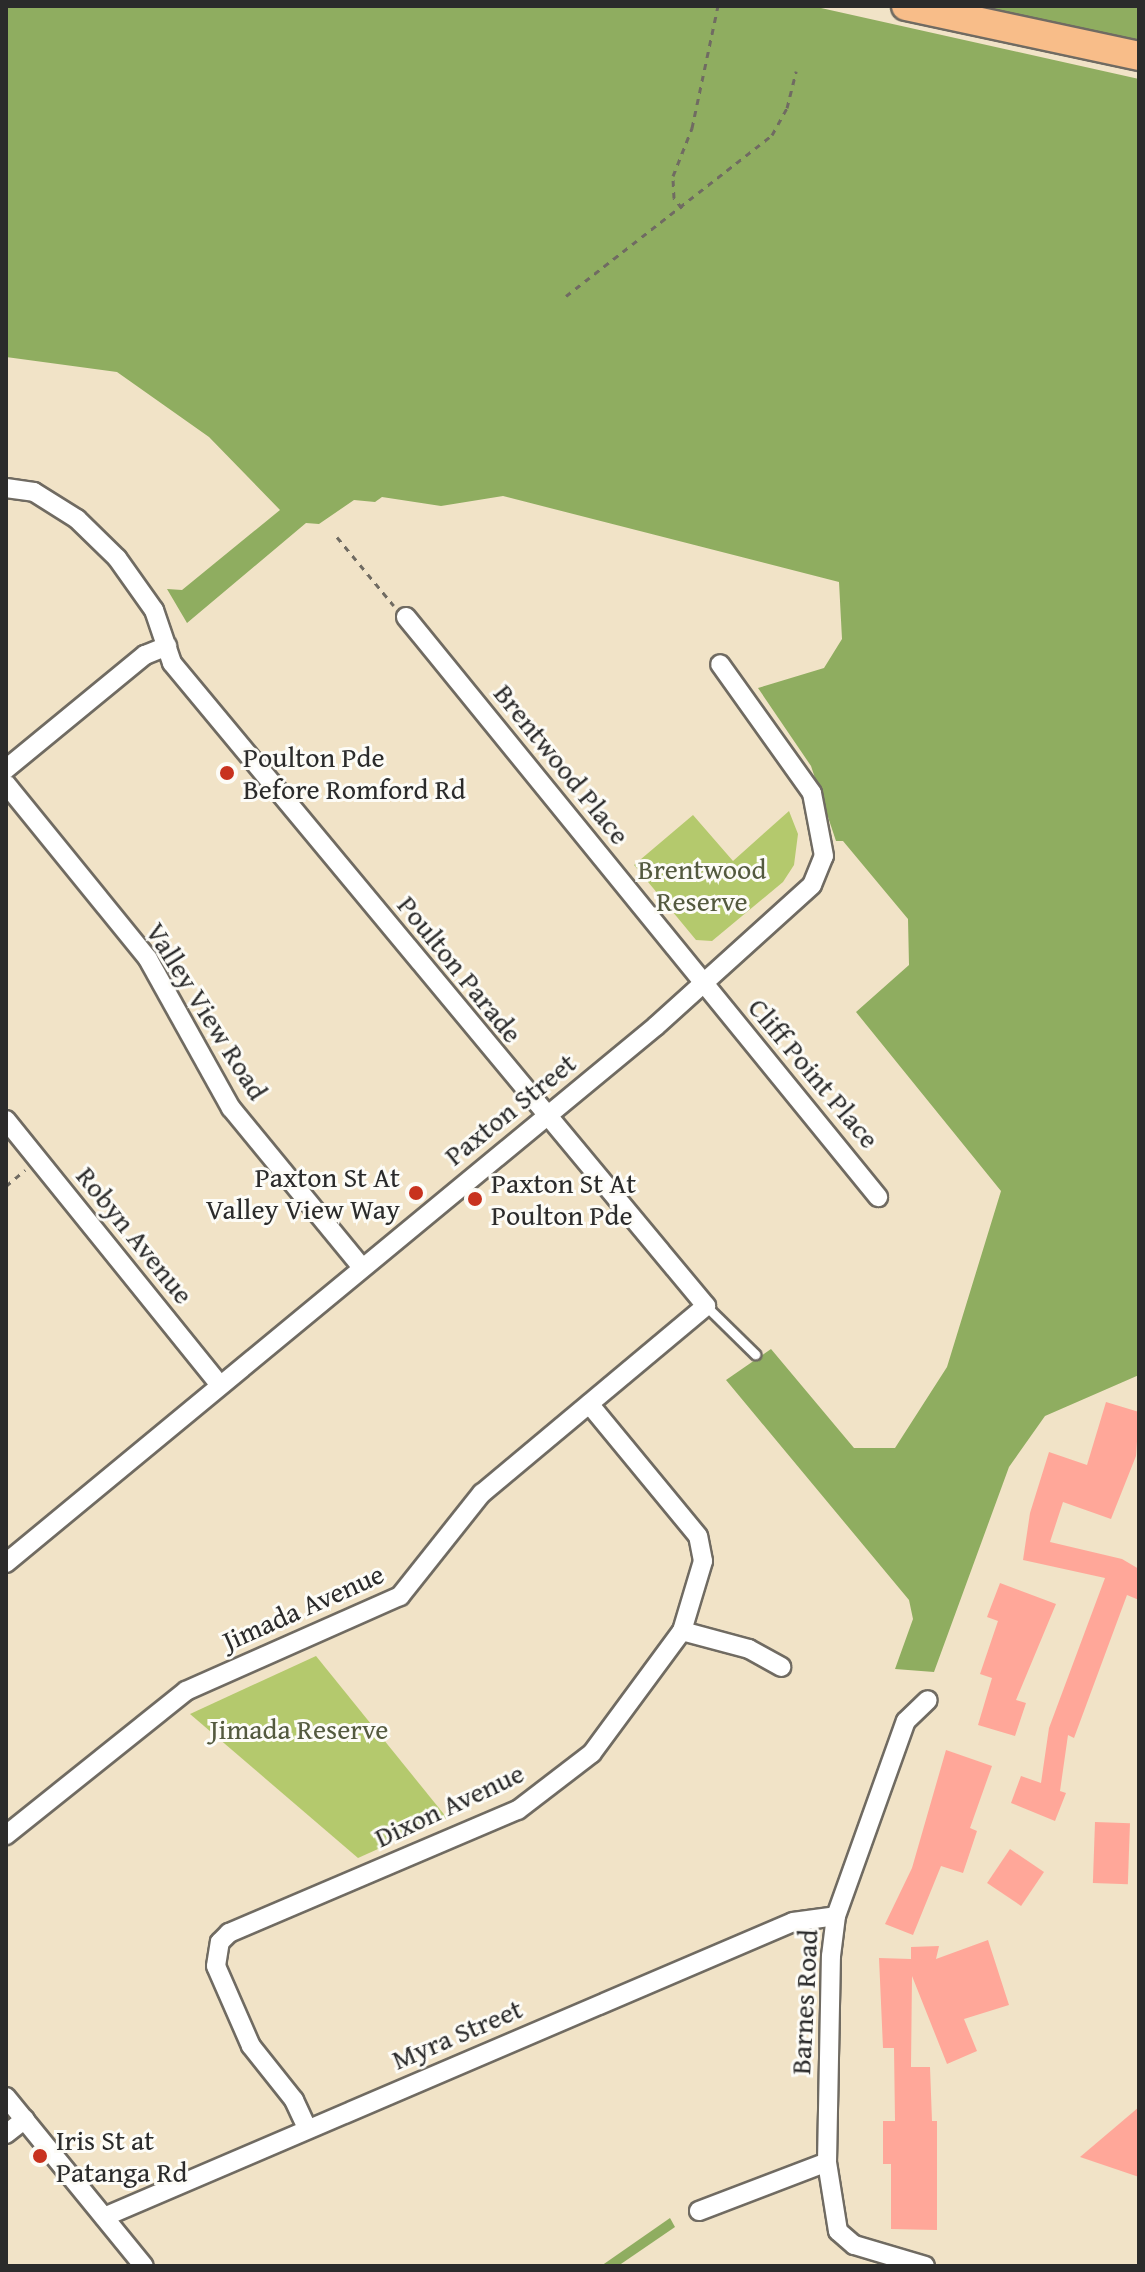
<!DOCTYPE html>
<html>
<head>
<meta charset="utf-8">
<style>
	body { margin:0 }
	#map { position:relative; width:1145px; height:2272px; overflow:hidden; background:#f1e3c7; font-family:"Gentium Book Plus",serif }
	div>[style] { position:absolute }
	.green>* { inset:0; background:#b4c96d }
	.forest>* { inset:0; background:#8fad60 }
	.building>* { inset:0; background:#ffa799; transform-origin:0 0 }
	.path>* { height:3px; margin-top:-1.5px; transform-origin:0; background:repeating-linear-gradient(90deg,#706b62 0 6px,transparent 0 12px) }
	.roads { filter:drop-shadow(2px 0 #706b62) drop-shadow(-2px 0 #706b62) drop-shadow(0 2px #706b62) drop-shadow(0 -2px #706b62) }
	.lane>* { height:9px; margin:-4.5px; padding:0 4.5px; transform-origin:4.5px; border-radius:4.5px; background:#fff }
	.street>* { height:18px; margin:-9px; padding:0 9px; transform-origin:9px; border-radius:9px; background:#fff }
	.primary>* { height:28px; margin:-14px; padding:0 14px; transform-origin:14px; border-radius:14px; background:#f8bd89 }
	.dots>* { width:22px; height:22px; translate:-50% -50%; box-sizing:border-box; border:4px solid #fdfcf7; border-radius:50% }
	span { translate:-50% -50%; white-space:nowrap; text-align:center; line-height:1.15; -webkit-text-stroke:6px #fdfcf7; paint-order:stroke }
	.poi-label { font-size:28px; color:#2b2b2b }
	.left { translate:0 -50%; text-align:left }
	.right { translate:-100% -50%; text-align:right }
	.street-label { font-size:28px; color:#2b2b2b }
	.park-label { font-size:28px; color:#545a3f }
	.frame { position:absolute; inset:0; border:8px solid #2b2b2b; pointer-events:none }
</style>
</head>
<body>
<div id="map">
	<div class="green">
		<div style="clip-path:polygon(789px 811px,798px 834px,794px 865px,783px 882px,712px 941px,696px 940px,634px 865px,693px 815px,733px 861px)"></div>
		<div style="clip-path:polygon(316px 1656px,447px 1818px,358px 1858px,190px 1714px)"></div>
	</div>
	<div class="forest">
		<div style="clip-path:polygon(6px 6px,812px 6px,1139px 79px,1139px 1375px,1045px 1416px,1009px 1467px,934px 1672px,895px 1669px,913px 1619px,909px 1600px,726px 1380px,771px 1349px,854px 1448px,895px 1448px,947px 1367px,1001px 1191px,856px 1012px,909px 965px,908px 919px,843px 841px,836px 841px,811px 766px,758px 688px,824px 668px,842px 639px,839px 582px,503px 496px,441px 506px,382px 497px,375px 502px,354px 500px,319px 524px,306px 523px,187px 623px,167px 589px,182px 590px,280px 510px,209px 437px,117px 372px,6px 357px)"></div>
		<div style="clip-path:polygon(981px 6px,1139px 6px,1139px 40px,1095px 35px)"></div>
		<div style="clip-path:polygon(670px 2218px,675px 2227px,618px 2266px,601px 2266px)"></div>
	</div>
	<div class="building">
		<div style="clip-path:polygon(1106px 1402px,1139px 1412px,1136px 1456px,1111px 1519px,1063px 1502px,1050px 1542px,1122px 1559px,1139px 1569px,1139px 1600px,1127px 1595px,1074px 1738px,1068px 1735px,1060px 1791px,1066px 1793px,1055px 1821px,1011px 1803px,1021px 1776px,1041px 1783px,1049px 1728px,1105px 1578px,1023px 1560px,1030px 1513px,1049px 1452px,1087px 1465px)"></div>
		<div style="clip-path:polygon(1000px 1583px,1056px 1604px,1016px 1700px,1026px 1703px,1015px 1736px,978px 1725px,992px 1678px,980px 1674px,998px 1621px,987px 1617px)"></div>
		<div style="clip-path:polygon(946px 1750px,992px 1766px,970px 1828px,977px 1831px,963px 1873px,941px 1866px,913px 1935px,885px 1924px,912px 1868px)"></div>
		<div style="left:1095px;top:1822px;width:35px;height:61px;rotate:2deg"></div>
		<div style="left:1010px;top:1849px;width:41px;height:41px;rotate:34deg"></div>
		<div style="clip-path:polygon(988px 1940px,1009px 2005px,964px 2019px,977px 2051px,947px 2064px,912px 1976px,911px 2067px,930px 2067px,932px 2121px,937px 2121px,937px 2230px,891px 2229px,891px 2164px,883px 2164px,883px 2121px,895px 2121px,894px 2048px,883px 2048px,879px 1958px,911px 1959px,911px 1947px,939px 1946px,936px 1959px)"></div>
		<div style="clip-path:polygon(1139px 2107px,1139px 2177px,1080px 2157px)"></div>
	</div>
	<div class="path">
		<div style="left:682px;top:208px;width:13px;rotate:-129deg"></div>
		<div style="left:674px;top:198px;width:22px;rotate:-93deg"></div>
		<div style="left:673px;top:176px;width:52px;rotate:-68.4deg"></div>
		<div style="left:692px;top:128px;width:125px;rotate:-78deg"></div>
		<div style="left:566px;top:296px;width:261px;rotate:-38deg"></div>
		<div style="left:772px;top:135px;width:31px;rotate:-61deg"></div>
		<div style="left:787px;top:108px;width:38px;rotate:-76deg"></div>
		<div style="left:337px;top:537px;width:89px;rotate:50.4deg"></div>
		<div style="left:6px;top:1186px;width:25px;rotate:-40deg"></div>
	</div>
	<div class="roads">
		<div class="lane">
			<div style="left:706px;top:1306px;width:69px;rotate:44.4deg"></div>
		</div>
		<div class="street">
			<div style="left:6px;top:488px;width:28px;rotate:8deg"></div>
			<div style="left:34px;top:492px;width:51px;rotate:32.1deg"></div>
			<div style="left:77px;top:519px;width:56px;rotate:44.3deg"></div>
			<div style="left:117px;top:558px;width:64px;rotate:54.6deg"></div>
			<div style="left:154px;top:610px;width:56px;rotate:71.2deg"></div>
			<div style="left:172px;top:663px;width:836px;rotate:50.29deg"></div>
			<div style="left:706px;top:1306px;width:292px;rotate:140.1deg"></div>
			<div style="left:482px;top:1493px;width:132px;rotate:128.5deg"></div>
			<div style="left:400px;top:1596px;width:234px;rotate:156.1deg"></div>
			<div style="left:186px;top:1691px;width:231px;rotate:141.3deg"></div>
			<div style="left:406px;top:617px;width:748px;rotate:50.86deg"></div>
			<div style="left:6px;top:769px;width:180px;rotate:-39.4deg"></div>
			<div style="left:145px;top:655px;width:24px;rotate:-22deg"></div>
			<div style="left:6px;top:784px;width:225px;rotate:50.9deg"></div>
			<div style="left:148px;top:959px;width:171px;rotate:60.9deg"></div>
			<div style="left:231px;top:1108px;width:205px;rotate:50.6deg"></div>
			<div style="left:6px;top:1120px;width:341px;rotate:51.1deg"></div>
			<div style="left:6px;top:1563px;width:843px;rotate:-39.56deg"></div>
			<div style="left:656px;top:1026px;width:210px;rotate:-42.1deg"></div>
			<div style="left:812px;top:885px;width:31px;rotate:-68deg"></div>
			<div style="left:824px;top:856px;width:64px;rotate:-100.8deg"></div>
			<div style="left:812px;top:793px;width:158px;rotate:-125.5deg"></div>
			<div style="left:682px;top:1631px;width:69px;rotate:15deg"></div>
			<div style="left:749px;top:1649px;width:37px;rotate:29deg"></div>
			<div style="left:6px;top:2097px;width:218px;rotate:50.8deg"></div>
			<div style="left:307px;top:2128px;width:31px;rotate:-115deg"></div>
			<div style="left:294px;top:2100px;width:69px;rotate:-128.5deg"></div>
			<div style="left:251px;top:2046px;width:87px;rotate:-113.6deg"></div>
			<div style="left:216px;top:1966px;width:24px;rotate:-81deg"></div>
			<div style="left:220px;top:1942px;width:13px;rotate:-45deg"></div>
			<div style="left:229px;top:1933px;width:314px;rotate:-23.1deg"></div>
			<div style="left:518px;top:1810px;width:93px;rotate:-37.6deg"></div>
			<div style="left:592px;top:1753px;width:152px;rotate:-53.6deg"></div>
			<div style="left:682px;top:1631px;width:73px;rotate:-73.3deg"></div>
			<div style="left:703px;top:1561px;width:25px;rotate:-101deg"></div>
			<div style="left:698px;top:1536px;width:171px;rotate:-129.5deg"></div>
			<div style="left:6px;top:2134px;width:24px;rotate:-38deg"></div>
			<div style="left:699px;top:2211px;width:137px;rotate:-20.9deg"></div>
			<div style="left:104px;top:2217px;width:749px;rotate:-23.18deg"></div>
			<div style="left:793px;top:1922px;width:43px;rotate:-7.9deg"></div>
			<div style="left:925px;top:2266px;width:74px;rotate:-163.5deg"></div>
			<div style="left:854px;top:2245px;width:21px;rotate:-139deg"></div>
			<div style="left:838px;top:2231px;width:70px;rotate:-99.1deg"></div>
			<div style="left:827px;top:2162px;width:206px;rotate:-88.9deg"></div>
			<div style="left:831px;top:1956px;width:40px;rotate:-82.9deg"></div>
			<div style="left:836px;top:1916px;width:207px;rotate:-70.3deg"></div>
			<div style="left:906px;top:1721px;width:30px;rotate:-44deg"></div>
		</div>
		<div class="primary">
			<div style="left:906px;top:6px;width:238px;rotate:12.1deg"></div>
		</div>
	</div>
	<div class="dots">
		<div style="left:227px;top:773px;background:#c8321e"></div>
		<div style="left:416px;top:1193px;background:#c8321e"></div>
		<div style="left:475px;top:1199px;background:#c8321e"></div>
		<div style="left:40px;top:2156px;background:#c8321e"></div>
	</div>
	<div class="poi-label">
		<span class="left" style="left:243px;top:773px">Poulton Pde<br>Before Romford Rd</span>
		<span class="right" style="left:400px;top:1193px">Paxton St At<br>Valley View Way</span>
		<span class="left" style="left:491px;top:1199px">Paxton St At<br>Poulton Pde</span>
		<span class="left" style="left:56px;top:2156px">Iris St at<br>Patanga Rd</span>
	</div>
	<div class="street-label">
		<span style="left:562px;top:764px;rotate:51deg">Brentwood Place</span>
		<span style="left:460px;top:969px;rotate:51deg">Poulton Parade</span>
		<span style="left:207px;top:1011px;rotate:58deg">Valley View Road</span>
		<span style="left:814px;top:1073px;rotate:50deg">Cliff Point Place</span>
		<span style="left:510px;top:1109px;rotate:-39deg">Paxton Street</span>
		<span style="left:135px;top:1235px;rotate:51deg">Robyn Avenue</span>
		<span style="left:303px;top:1607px;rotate:-24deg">Jimada Avenue</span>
		<span style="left:449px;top:1805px;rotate:-25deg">Dixon Avenue</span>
		<span style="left:804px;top:2002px;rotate:-87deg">Barnes Road</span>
		<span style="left:457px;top:2034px;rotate:-23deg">Myra Street</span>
	</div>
	<div class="park-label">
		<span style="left:702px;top:885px">Brentwood<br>Reserve</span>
		<span style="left:299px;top:1729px">Jimada Reserve</span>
	</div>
	<div class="frame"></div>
</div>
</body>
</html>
